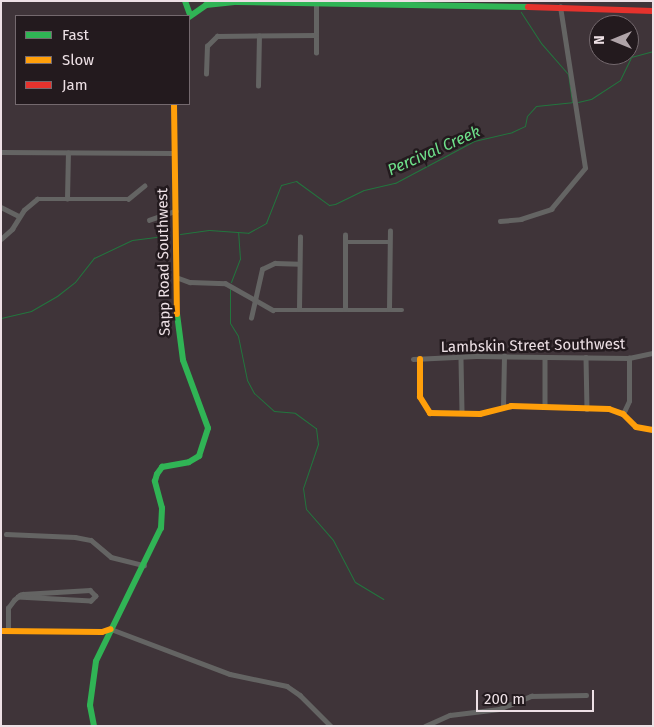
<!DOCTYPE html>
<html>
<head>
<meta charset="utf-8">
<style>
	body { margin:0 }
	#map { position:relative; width:654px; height:727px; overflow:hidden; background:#3f3439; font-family:"Fira Sans",sans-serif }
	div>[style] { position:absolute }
	.stream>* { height:1px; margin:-0.5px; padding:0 0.5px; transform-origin:0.5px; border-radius:0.5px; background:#22763e }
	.street>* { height:4.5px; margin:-2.25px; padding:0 2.25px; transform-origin:2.25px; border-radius:2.25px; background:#646463 }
	.fast>* { height:6px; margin:-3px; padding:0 3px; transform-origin:3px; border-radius:3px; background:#30b455 }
	.slow>* { height:6px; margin:-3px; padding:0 3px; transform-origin:3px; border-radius:3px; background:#ff9f0a }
	.jam>* { height:6px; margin:-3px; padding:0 3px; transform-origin:3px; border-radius:3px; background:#e5322d }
	span { translate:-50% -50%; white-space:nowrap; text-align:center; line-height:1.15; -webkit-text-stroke:5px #231a1e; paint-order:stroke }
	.street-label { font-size:15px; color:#ede0e5 }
	.water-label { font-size:16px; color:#6ee08a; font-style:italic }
	.frame { position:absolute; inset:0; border:2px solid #ede0e5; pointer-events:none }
	.legend { position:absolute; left:15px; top:15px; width:175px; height:90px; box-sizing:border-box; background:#231a1e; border:1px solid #74696e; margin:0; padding:6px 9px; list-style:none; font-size:15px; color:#ede0e5 }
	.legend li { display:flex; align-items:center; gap:10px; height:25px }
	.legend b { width:25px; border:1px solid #74696e }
	.north { position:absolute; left:589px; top:15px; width:50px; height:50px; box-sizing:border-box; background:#231a1e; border:1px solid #74696e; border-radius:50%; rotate:270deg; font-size:14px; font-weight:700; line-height:20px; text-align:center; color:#ede0e5 }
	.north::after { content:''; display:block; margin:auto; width:18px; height:22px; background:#b0a4a9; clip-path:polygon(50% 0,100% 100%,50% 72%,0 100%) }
	.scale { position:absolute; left:476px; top:690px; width:118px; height:22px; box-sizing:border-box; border:2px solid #ede0e5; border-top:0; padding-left:6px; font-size:15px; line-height:18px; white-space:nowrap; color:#ede0e5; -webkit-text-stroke:4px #231a1e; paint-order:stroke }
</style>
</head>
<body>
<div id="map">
	<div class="stream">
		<div style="left:578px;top:102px;width:13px;rotate:-13deg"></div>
		<div style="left:591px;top:99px;width:35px;rotate:-33deg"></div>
		<div style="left:620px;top:80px;width:25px;rotate:-64deg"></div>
		<div style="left:631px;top:57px;width:23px;rotate:-15deg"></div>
		<div style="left:180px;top:234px;width:29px;rotate:-8deg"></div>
		<div style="left:209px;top:230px;width:39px;rotate:4deg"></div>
		<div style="left:248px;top:233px;width:21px;rotate:-29deg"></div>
		<div style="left:266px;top:223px;width:41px;rotate:-68.5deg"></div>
		<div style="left:281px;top:185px;width:16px;rotate:-15deg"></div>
		<div style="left:296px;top:181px;width:41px;rotate:36deg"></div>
		<div style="left:329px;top:205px;width:6px;rotate:-9deg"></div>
		<div style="left:335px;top:204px;width:32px;rotate:-26deg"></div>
		<div style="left:364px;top:190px;width:32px;rotate:-13deg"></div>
		<div style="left:395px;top:183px;width:89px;rotate:-28deg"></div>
		<div style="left:474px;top:141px;width:39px;rotate:-13deg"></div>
		<div style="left:512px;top:132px;width:14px;rotate:-25deg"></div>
		<div style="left:525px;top:126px;width:10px;rotate:-79deg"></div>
		<div style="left:527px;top:116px;width:13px;rotate:-48deg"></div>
		<div style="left:536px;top:106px;width:36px;rotate:-6deg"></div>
		<div style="left:572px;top:102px;width:28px;rotate:-98deg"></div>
		<div style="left:568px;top:74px;width:41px;rotate:-131.1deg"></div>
		<div style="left:541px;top:43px;width:37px;rotate:-123deg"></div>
		<div style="left:231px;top:282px;width:25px;rotate:-69deg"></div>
		<div style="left:240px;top:259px;width:27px;rotate:-94deg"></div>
		<div style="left:230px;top:289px;width:34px;rotate:90deg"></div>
		<div style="left:230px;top:323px;width:15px;rotate:58deg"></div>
		<div style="left:238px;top:336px;width:45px;rotate:78.4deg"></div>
		<div style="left:247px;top:380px;width:15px;rotate:62deg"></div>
		<div style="left:254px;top:393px;width:27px;rotate:42deg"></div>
		<div style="left:274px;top:411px;width:21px;rotate:5deg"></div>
		<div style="left:295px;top:413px;width:26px;rotate:36deg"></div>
		<div style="left:316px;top:428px;width:16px;rotate:83deg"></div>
		<div style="left:318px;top:444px;width:46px;rotate:108.8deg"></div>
		<div style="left:303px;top:488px;width:21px;rotate:82deg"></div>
		<div style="left:306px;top:509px;width:41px;rotate:48.9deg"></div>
		<div style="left:333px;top:540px;width:47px;rotate:62.4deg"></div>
		<div style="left:355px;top:582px;width:33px;rotate:31deg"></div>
		<div style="left:1px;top:318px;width:31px;rotate:-13deg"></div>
		<div style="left:31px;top:311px;width:30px;rotate:-30deg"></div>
		<div style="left:57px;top:296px;width:23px;rotate:-38deg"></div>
		<div style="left:75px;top:282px;width:31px;rotate:-52deg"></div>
		<div style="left:94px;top:258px;width:42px;rotate:-25.3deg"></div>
		<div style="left:132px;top:240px;width:38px;rotate:-7deg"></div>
	</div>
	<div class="street">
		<div style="left:316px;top:53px;width:50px;rotate:-90deg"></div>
		<div style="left:206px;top:74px;width:28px;rotate:-88deg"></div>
		<div style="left:207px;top:46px;width:14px;rotate:-45deg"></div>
		<div style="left:217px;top:36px;width:99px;rotate:-0.6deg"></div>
		<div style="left:258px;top:86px;width:50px;rotate:-88.9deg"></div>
		<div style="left:1px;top:152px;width:173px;rotate:0.3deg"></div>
		<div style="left:67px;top:199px;width:46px;rotate:-88.8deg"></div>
		<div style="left:1px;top:207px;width:20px;rotate:27deg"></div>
		<div style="left:149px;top:220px;width:28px;rotate:-19deg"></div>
		<div style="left:500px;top:221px;width:21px;rotate:-5deg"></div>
		<div style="left:521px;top:219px;width:32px;rotate:-18deg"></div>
		<div style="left:551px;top:209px;width:53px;rotate:-50.3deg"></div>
		<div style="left:585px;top:168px;width:163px;rotate:-98.8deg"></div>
		<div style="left:1px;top:239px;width:15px;rotate:-42deg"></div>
		<div style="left:12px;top:229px;width:22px;rotate:-58deg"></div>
		<div style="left:24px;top:210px;width:17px;rotate:-40deg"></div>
		<div style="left:37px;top:199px;width:91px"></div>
		<div style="left:128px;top:199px;width:21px;rotate:-39deg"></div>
		<div style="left:345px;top:242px;width:45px"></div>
		<div style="left:176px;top:277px;width:15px;rotate:20deg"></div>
		<div style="left:190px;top:282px;width:35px;rotate:2deg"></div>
		<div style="left:225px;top:283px;width:55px;rotate:29.4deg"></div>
		<div style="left:273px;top:310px;width:129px"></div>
		<div style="left:299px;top:309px;width:72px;rotate:-89.2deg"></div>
		<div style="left:345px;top:309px;width:74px;rotate:-90deg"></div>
		<div style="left:389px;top:309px;width:78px;rotate:-89.3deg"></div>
		<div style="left:251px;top:318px;width:50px;rotate:-77.3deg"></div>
		<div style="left:262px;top:269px;width:14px;rotate:-25deg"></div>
		<div style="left:275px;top:263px;width:24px;rotate:2deg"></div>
		<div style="left:545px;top:357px;width:49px;rotate:90deg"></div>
		<div style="left:586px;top:357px;width:52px;rotate:88.9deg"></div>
		<div style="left:413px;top:359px;width:63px;rotate:-2.7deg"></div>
		<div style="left:476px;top:356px;width:153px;rotate:0.7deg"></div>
		<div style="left:629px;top:358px;width:25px;rotate:-12deg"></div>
		<div style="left:461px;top:359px;width:54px;rotate:88.9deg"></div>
		<div style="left:503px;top:408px;width:52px;rotate:-88.9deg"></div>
		<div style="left:623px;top:414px;width:14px;rotate:-65deg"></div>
		<div style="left:629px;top:401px;width:43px;rotate:-90deg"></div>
		<div style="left:6px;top:534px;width:69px;rotate:2.5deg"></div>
		<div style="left:75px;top:537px;width:16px;rotate:11deg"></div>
		<div style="left:91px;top:540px;width:26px;rotate:40deg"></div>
		<div style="left:111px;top:557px;width:34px;rotate:14deg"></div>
		<div style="left:111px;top:629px;width:127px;rotate:20.7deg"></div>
		<div style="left:230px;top:674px;width:58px;rotate:11.9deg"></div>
		<div style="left:287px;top:686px;width:16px;rotate:35deg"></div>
		<div style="left:300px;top:695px;width:44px;rotate:45deg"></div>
		<div style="left:8px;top:631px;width:23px;rotate:-90deg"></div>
		<div style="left:8px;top:608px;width:10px;rotate:-53deg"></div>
		<div style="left:14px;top:600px;width:8px;rotate:-40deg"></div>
		<div style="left:20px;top:595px;width:3px;rotate:-18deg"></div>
		<div style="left:23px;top:594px;width:67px;rotate:-3.4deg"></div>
		<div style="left:90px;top:590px;width:8px;rotate:45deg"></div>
		<div style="left:96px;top:596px;width:7px;rotate:135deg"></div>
		<div style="left:91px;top:601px;width:73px;rotate:-176.9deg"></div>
		<div style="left:425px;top:726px;width:27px;rotate:-24deg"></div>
		<div style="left:450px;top:715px;width:49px;rotate:-7deg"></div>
		<div style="left:499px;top:709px;width:35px;rotate:-22deg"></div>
		<div style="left:531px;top:696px;width:55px;rotate:-1deg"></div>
	</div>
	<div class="fast">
		<div style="left:185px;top:1px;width:15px;rotate:70deg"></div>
		<div style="left:189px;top:17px;width:21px;rotate:-35deg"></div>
		<div style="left:206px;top:5px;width:31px;rotate:-6deg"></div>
		<div style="left:237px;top:2px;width:291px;rotate:1deg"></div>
		<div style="left:94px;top:726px;width:21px;rotate:-101deg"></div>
		<div style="left:90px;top:705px;width:44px;rotate:-82.2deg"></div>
		<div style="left:96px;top:661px;width:148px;rotate:-64deg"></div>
		<div style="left:161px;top:528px;width:20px;rotate:-87deg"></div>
		<div style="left:162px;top:508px;width:28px;rotate:-105deg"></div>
		<div style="left:155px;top:481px;width:7px;rotate:-74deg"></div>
		<div style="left:157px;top:474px;width:9px;rotate:-54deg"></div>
		<div style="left:162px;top:467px;width:27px;rotate:-10deg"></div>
		<div style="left:189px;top:462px;width:12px;rotate:-31deg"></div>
		<div style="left:199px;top:456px;width:29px;rotate:-72deg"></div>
		<div style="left:208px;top:428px;width:72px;rotate:-110.2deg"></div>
		<div style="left:183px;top:360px;width:46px;rotate:-97.4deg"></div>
	</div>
	<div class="slow">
		<div style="left:174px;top:104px;width:210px;rotate:89.2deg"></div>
		<div style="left:420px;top:359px;width:38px;rotate:90deg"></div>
		<div style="left:420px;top:397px;width:19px;rotate:58deg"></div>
		<div style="left:430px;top:413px;width:50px;rotate:1.1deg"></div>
		<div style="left:480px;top:414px;width:32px;rotate:-14deg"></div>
		<div style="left:511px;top:406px;width:98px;rotate:1.8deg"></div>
		<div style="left:609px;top:409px;width:15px;rotate:20deg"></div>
		<div style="left:623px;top:414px;width:18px;rotate:45deg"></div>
		<div style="left:636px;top:427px;width:17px;rotate:10deg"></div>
		<div style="left:1px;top:631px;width:101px;rotate:0.6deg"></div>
		<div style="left:102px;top:632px;width:9px;rotate:-18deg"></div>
	</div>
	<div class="jam">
		<div style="left:528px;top:7px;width:125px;rotate:1.8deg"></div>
	</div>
	<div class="street-label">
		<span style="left:164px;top:262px;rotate:-91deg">Sapp Road Southwest</span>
		<span style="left:533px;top:346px;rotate:-1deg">Lambskin Street Southwest</span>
	</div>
	<div class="water-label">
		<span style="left:434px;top:151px;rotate:-24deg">Percival Creek</span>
	</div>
	<div class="frame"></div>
	<ul class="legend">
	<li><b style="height:6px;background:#30b455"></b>Fast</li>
	<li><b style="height:6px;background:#ff9f0a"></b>Slow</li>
	<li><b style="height:6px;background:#e5322d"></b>Jam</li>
	</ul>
	<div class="north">N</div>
	<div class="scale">200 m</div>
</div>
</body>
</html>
